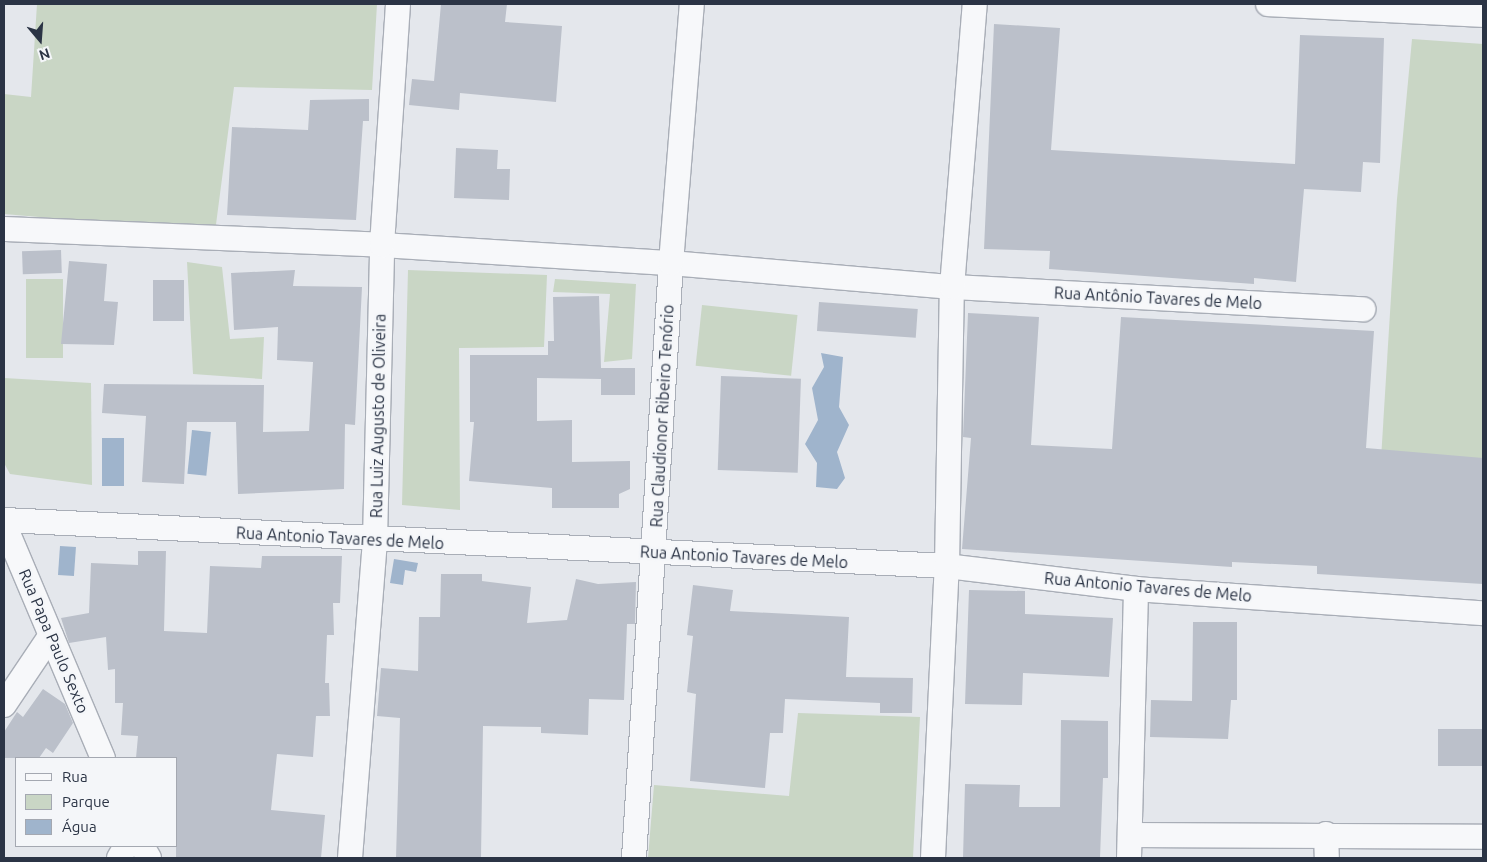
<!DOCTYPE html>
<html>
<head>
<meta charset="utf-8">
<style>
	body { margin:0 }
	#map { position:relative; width:1487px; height:862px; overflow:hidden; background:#e4e7ec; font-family:Ubuntu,sans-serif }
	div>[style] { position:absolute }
	.green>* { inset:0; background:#c9d6c5; transform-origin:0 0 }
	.water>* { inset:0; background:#9fb4cc; transform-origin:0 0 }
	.building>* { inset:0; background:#bbc0ca; transform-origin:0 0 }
	.roads { filter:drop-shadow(1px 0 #a9aeb7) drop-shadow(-1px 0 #a9aeb7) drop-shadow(0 1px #a9aeb7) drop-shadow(0 -1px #a9aeb7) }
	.street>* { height:24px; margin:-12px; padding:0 12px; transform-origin:12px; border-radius:12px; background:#f7f8fa }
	span { translate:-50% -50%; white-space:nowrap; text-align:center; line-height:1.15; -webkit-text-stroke:4.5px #f4f6f9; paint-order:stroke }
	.street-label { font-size:16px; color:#2b3445 }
	.frame { position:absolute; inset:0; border:5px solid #2b3445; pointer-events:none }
	.legend { position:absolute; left:15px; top:757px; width:162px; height:90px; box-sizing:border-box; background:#f4f6f9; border:1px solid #a4a8b1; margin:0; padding:6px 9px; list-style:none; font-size:15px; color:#2b3445 }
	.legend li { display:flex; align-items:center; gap:10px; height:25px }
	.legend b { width:25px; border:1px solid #a4a8b1 }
	.north { position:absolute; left:15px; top:15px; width:50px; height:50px; -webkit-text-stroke:4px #f4f6f9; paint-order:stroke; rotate:162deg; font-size:14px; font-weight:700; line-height:20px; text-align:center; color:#2b3445 }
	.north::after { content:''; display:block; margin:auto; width:18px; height:22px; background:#2b3445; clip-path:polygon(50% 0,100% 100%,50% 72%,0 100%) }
</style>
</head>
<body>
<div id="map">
	<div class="green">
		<div style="clip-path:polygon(37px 4px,377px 4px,372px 90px,234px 87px,215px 232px,4px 214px,4px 94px,31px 97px)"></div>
		<div style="clip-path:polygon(1412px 39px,1483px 44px,1483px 583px,1374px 573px,1397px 199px)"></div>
		<div style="clip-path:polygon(187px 262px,222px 267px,230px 339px,264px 337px,262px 379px,193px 374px)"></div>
		<div style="clip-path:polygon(408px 270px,547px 275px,544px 347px,459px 348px,460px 510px,402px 505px)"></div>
		<div style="left:26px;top:279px;width:37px;height:79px"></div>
		<div style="clip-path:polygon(555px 279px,636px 284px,632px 359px,604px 362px,610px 294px,553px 292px)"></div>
		<div style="left:702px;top:305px;width:96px;height:61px;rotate:6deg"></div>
		<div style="clip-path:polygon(4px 378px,91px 383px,92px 485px,10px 474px,4px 463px)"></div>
		<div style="clip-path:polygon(798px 713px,920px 717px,913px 858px,648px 858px,654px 785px,789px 796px)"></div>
	</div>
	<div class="water">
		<div style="clip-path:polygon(821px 353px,843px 357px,839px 407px,849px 425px,837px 452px,845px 478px,837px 489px,816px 487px,817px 463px,805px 444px,818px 420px,812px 388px,824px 367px)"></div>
		<div style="left:192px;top:430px;width:19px;height:44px;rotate:6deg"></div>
		<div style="left:102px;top:438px;width:22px;height:48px"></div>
		<div style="left:60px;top:546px;width:16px;height:29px;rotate:4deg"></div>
		<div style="clip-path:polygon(394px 559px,418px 563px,416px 572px,405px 570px,403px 585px,390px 583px)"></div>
	</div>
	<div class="building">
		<div style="clip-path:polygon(441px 4px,507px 4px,505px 22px,562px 26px,556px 102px,460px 93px,459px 110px,409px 105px,412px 79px,434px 81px)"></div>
		<div style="clip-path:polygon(994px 24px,1060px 28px,1051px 150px,1295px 164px,1300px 35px,1384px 38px,1380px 163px,1363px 162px,1361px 192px,1304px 189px,1296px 282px,1254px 278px,1254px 284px,1049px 269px,1050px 251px,984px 249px)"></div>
		<div style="clip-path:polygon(369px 99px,369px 121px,363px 121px,356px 220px,227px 215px,232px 127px,308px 130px,310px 100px)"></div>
		<div style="clip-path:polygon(456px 148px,498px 150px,497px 169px,510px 169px,509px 200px,454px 198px)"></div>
		<div style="left:61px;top:250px;width:23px;height:39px;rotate:88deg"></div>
		<div style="clip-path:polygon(69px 261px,107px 264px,104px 301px,118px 302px,114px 345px,61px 344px)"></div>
		<div style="clip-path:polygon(295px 270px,293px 286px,362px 287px,355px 425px,345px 424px,344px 489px,238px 494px,236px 422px,187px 422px,184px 484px,142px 482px,146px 416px,102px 413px,104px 384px,264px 385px,263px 432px,309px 431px,313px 362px,277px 360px,278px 327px,234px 330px,231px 273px)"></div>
		<div style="left:153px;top:280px;width:31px;height:41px"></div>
		<div style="clip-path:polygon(599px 296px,601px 368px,635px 368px,635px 395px,601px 395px,601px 379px,537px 378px,537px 421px,572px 420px,572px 462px,630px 461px,630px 489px,619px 494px,619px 508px,552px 508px,552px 488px,469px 481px,474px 422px,470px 422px,470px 355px,548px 355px,548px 341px,554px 341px,553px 297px)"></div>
		<div style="left:819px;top:302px;width:99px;height:29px;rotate:4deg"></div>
		<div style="clip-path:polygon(968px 313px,1039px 317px,1031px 445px,1112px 449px,1121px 317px,1374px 331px,1366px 448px,1483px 458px,1483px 584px,1317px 574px,1317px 566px,1232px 562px,1232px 567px,962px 549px,971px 438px,963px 437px)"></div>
		<div style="left:721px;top:376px;width:80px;height:94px;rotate:2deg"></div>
		<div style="clip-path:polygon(138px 551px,166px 551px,164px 631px,207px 633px,210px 566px,261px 568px,262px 556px,342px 556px,340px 603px,333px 603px,334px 635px,327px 635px,325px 683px,329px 683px,330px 716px,316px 716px,313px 757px,277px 754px,271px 810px,325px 815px,321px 858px,176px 858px,176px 758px,136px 758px,138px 736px,121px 735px,123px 703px,115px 703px,115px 669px,108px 670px,106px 637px,69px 643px,61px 618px,89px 613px,91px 563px,138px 565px)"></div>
		<div style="clip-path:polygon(441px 574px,482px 574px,482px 581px,531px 587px,527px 623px,567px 620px,576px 579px,598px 584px,636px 582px,635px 624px,627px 624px,624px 700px,589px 699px,588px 735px,541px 733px,541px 727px,483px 726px,481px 858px,396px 858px,400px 718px,377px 716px,381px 668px,418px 671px,419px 617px,440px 617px)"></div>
		<div style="clip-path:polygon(693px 585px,733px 590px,730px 611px,849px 617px,846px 677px,913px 678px,912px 713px,880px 713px,880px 703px,785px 699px,783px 733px,770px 733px,765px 788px,690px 781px,696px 694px,687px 692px,693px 636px,687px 635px)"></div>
		<div style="clip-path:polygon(969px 590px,1025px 591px,1025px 614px,1113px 618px,1109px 677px,1023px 673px,1022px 705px,965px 704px)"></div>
		<div style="clip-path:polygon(1193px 622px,1237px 622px,1237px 700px,1231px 700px,1228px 739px,1150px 737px,1151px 700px,1192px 701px)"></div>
		<div style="clip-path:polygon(43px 689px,65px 704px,73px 723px,53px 753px,46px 748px,39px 758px,4px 758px,4px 732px,17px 712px,23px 717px)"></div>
		<div style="clip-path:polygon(1061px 720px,1108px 721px,1108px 778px,1103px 778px,1100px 858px,963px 858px,965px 784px,1020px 785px,1019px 807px,1060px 807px)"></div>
		<div style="left:1438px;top:729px;width:45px;height:37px"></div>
	</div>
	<div class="roads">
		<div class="street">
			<div style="left:1268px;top:4px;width:215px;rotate:2.9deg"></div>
			<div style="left:4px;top:229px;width:378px;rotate:2.4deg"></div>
			<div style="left:382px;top:245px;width:290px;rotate:3.6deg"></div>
			<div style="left:671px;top:263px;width:282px;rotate:4.9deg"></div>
			<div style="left:952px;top:287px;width:412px;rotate:3.1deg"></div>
			<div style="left:4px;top:520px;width:944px;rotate:2.79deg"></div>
			<div style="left:947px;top:566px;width:190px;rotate:6.9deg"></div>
			<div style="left:1136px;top:589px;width:348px;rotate:4deg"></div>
			<div style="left:4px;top:524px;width:254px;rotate:67.1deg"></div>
			<div style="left:4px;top:705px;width:84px;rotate:-56.1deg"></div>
			<div style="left:1326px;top:834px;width:24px;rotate:88deg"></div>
			<div style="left:1130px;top:835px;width:353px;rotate:0.3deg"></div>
			<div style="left:142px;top:846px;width:14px;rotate:60deg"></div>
			<div style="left:119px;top:858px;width:14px;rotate:-60deg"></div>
			<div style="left:350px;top:858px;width:319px;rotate:-85.5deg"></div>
			<div style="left:375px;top:540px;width:295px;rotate:-88.6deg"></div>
			<div style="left:382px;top:245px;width:242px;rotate:-86.2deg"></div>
			<div style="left:634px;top:858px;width:596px;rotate:-86.44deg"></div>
			<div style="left:671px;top:263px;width:260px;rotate:-85.4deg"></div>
			<div style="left:933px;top:858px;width:292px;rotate:-87.3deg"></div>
			<div style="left:947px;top:566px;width:279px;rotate:-89deg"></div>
			<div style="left:952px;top:287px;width:284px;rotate:-85.4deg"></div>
			<div style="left:1129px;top:858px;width:269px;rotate:-88.5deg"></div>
		</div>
	</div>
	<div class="street-label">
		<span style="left:1158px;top:298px;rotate:3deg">Rua Antônio Tavares de Melo</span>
		<span style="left:378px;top:416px;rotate:-89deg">Rua Luiz Augusto de Oliveira</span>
		<span style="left:662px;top:416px;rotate:-87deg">Rua Claudionor Ribeiro Tenório</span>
		<span style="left:340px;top:538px;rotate:3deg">Rua Antonio Tavares de Melo</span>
		<span style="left:744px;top:557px;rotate:3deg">Rua Antonio Tavares de Melo</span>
		<span style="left:1148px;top:587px;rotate:5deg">Rua Antonio Tavares de Melo</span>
		<span style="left:54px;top:641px;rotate:67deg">Rua Papa Paulo Sexto</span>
	</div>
	<div class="frame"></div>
	<ul class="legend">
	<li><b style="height:6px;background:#f7f8fa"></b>Rua</li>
	<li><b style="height:14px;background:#c9d6c5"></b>Parque</li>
	<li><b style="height:14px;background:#9fb4cc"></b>Água</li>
	</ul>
	<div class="north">N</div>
</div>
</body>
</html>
